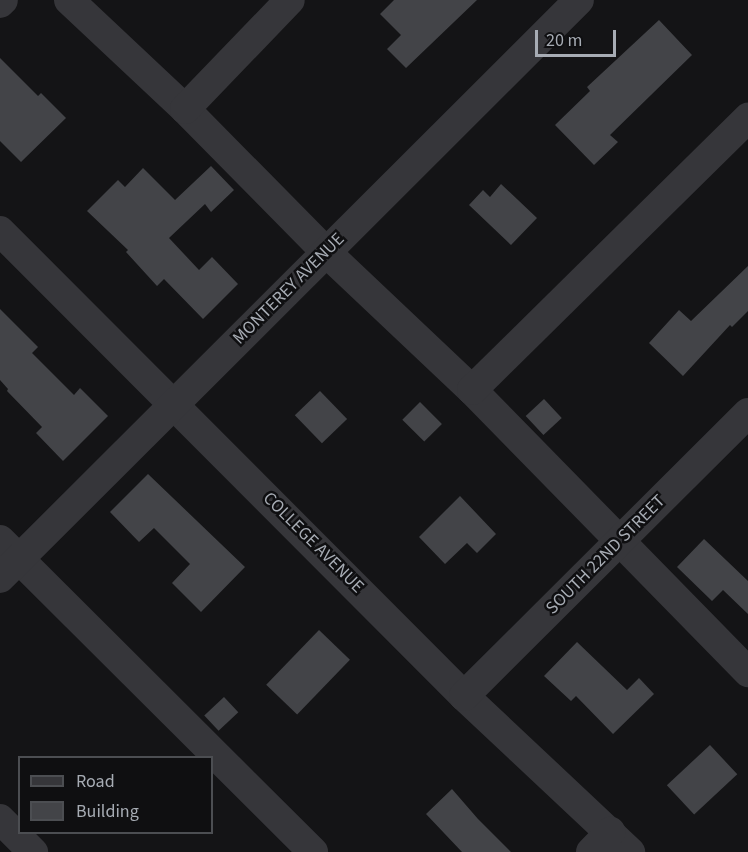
<!DOCTYPE html>
<html>
<head>
<meta charset="utf-8">
<style>
	body { margin:0 }
	#map { position:relative; width:748px; height:852px; overflow:hidden; background:#141416; font-family:"Source Sans 3",sans-serif }
	div>[style] { position:absolute }
	.building>* { inset:0; background:#434448; transform-origin:0 0 }
	.minor>* { height:30px; margin:-15px; padding:0 15px; transform-origin:15px; border-radius:15px; background:#36363a }
	span { translate:-50% -50%; white-space:nowrap; text-align:center; line-height:1.15; -webkit-text-stroke:5px #0f0f11; paint-order:stroke }
	.street-label { font-size:18px; color:#a7acb4 }
	.legend { position:absolute; left:18px; top:756px; width:195px; height:78px; box-sizing:border-box; background:#0f0f11; border:2px solid #4c4e52; margin:0; padding:8px 10px; list-style:none; font-size:18px; color:#a7acb4 }
	.legend li { display:flex; align-items:center; gap:12px; height:30px }
	.legend b { width:30px; border:2px solid #4c4e52 }
	.scale { position:absolute; left:535px; top:30px; width:81px; height:27px; box-sizing:border-box; border:3px solid #a7acb4; border-top:0; padding-left:8px; font-size:18px; line-height:21px; white-space:nowrap; color:#a7acb4; -webkit-text-stroke:4px #0f0f11; paint-order:stroke }
</style>
</head>
<body>
<div id="map">
	<div class="building">
		<div style="clip-path:polygon(394px 0,477px 0,406px 68px,387px 49px,401px 35px,380px 14px)"></div>
		<div style="clip-path:polygon(659px 20px,692px 55px,610px 135px,618px 142px,594px 165px,555px 125px,590px 91px,587px 87px)"></div>
		<div style="clip-path:polygon(0 58px,38px 96px,41px 93px,66px 118px,21px 162px,0 141px)"></div>
		<div style="clip-path:polygon(211px 166px,234px 190px,211px 212px,205px 204px,169px 238px,199px 270px,212px 257px,238px 284px,203px 319px,164px 279px,157px 286px,126px 252px,128px 250px,87px 211px,118px 180px,125px 187px,143px 168px,175px 200px)"></div>
		<div style="clip-path:polygon(501px 184px,537px 218px,511px 245px,469px 205px,483px 190px,490px 197px)"></div>
		<div style="clip-path:polygon(748px 266px,748px 311px,732px 327px,730px 325px,683px 376px,649px 343px,679px 310px,691px 321px)"></div>
		<div style="clip-path:polygon(0 309px,38px 347px,32px 353px,74px 395px,80px 388px,108px 416px,63px 461px,36px 433px,42px 427px,7px 391px,8px 389px,0 380px)"></div>
		<div style="left:320px;top:391px;width:39px;height:35px;rotate:46deg"></div>
		<div style="left:544px;top:399px;width:26px;height:25px;rotate:47deg"></div>
		<div style="left:420px;top:402px;width:31px;height:25px;rotate:45deg"></div>
		<div style="clip-path:polygon(148px 474px,245px 567px,201px 612px,172px 583px,190px 564px,154px 528px,139px 542px,110px 512px)"></div>
		<div style="clip-path:polygon(460px 496px,496px 534px,477px 553px,467px 543px,445px 564px,419px 537px)"></div>
		<div style="clip-path:polygon(704px 539px,748px 581px,748px 614px,723px 590px,712px 601px,677px 567px)"></div>
		<div style="left:319px;top:630px;width:43px;height:76px;rotate:44deg"></div>
		<div style="clip-path:polygon(577px 642px,627px 690px,639px 678px,654px 694px,613px 734px,576px 696px,571px 701px,544px 676px)"></div>
		<div style="left:224px;top:697px;width:21px;height:27px;rotate:47deg"></div>
		<div style="left:710px;top:745px;width:40px;height:59px;rotate:47deg"></div>
		<div style="clip-path:polygon(452px 789px,478px 819px,511px 852px,462px 852px,426px 814px)"></div>
	</div>
	<div class="minor">
		<div style="left:69px;top:0;width:159px;rotate:43.2deg"></div>
		<div style="left:185px;top:109px;width:201px;rotate:45.4deg"></div>
		<div style="left:326px;top:252px;width:201px;rotate:43.4deg"></div>
		<div style="left:472px;top:390px;width:395px;rotate:45.6deg"></div>
		<div style="left:0;top:3px;width:4px;rotate:-45deg"></div>
		<div style="left:185px;top:109px;width:151px;rotate:-46.1deg"></div>
		<div style="left:0;top:231px;width:657px;rotate:45.06deg"></div>
		<div style="left:464px;top:696px;width:228px;rotate:43.2deg"></div>
		<div style="left:472px;top:390px;width:388px;rotate:-44.6deg"></div>
		<div style="left:0;top:540px;width:442px;rotate:44.9deg"></div>
		<div style="left:0;top:578px;width:818px;rotate:-44.95deg"></div>
		<div style="left:464px;top:696px;width:401px;rotate:-44.9deg"></div>
		<div style="left:0;top:819px;width:47px;rotate:45deg"></div>
		<div style="left:591px;top:852px;width:28px;rotate:-46deg"></div>
	</div>
	<div class="street-label">
		<span style="left:289px;top:289px;rotate:-45deg">MONTEREY AVENUE</span>
		<span style="left:313px;top:543px;rotate:45deg">COLLEGE AVENUE</span>
		<span style="left:606px;top:555px;rotate:-45deg">SOUTH 22ND STREET</span>
	</div>
	<ul class="legend">
	<li><b style="height:8px;background:#36363a"></b>Road</li>
	<li><b style="height:16px;background:#434448"></b>Building</li>
	</ul>
	<div class="scale">20 m</div>
</div>
</body>
</html>
